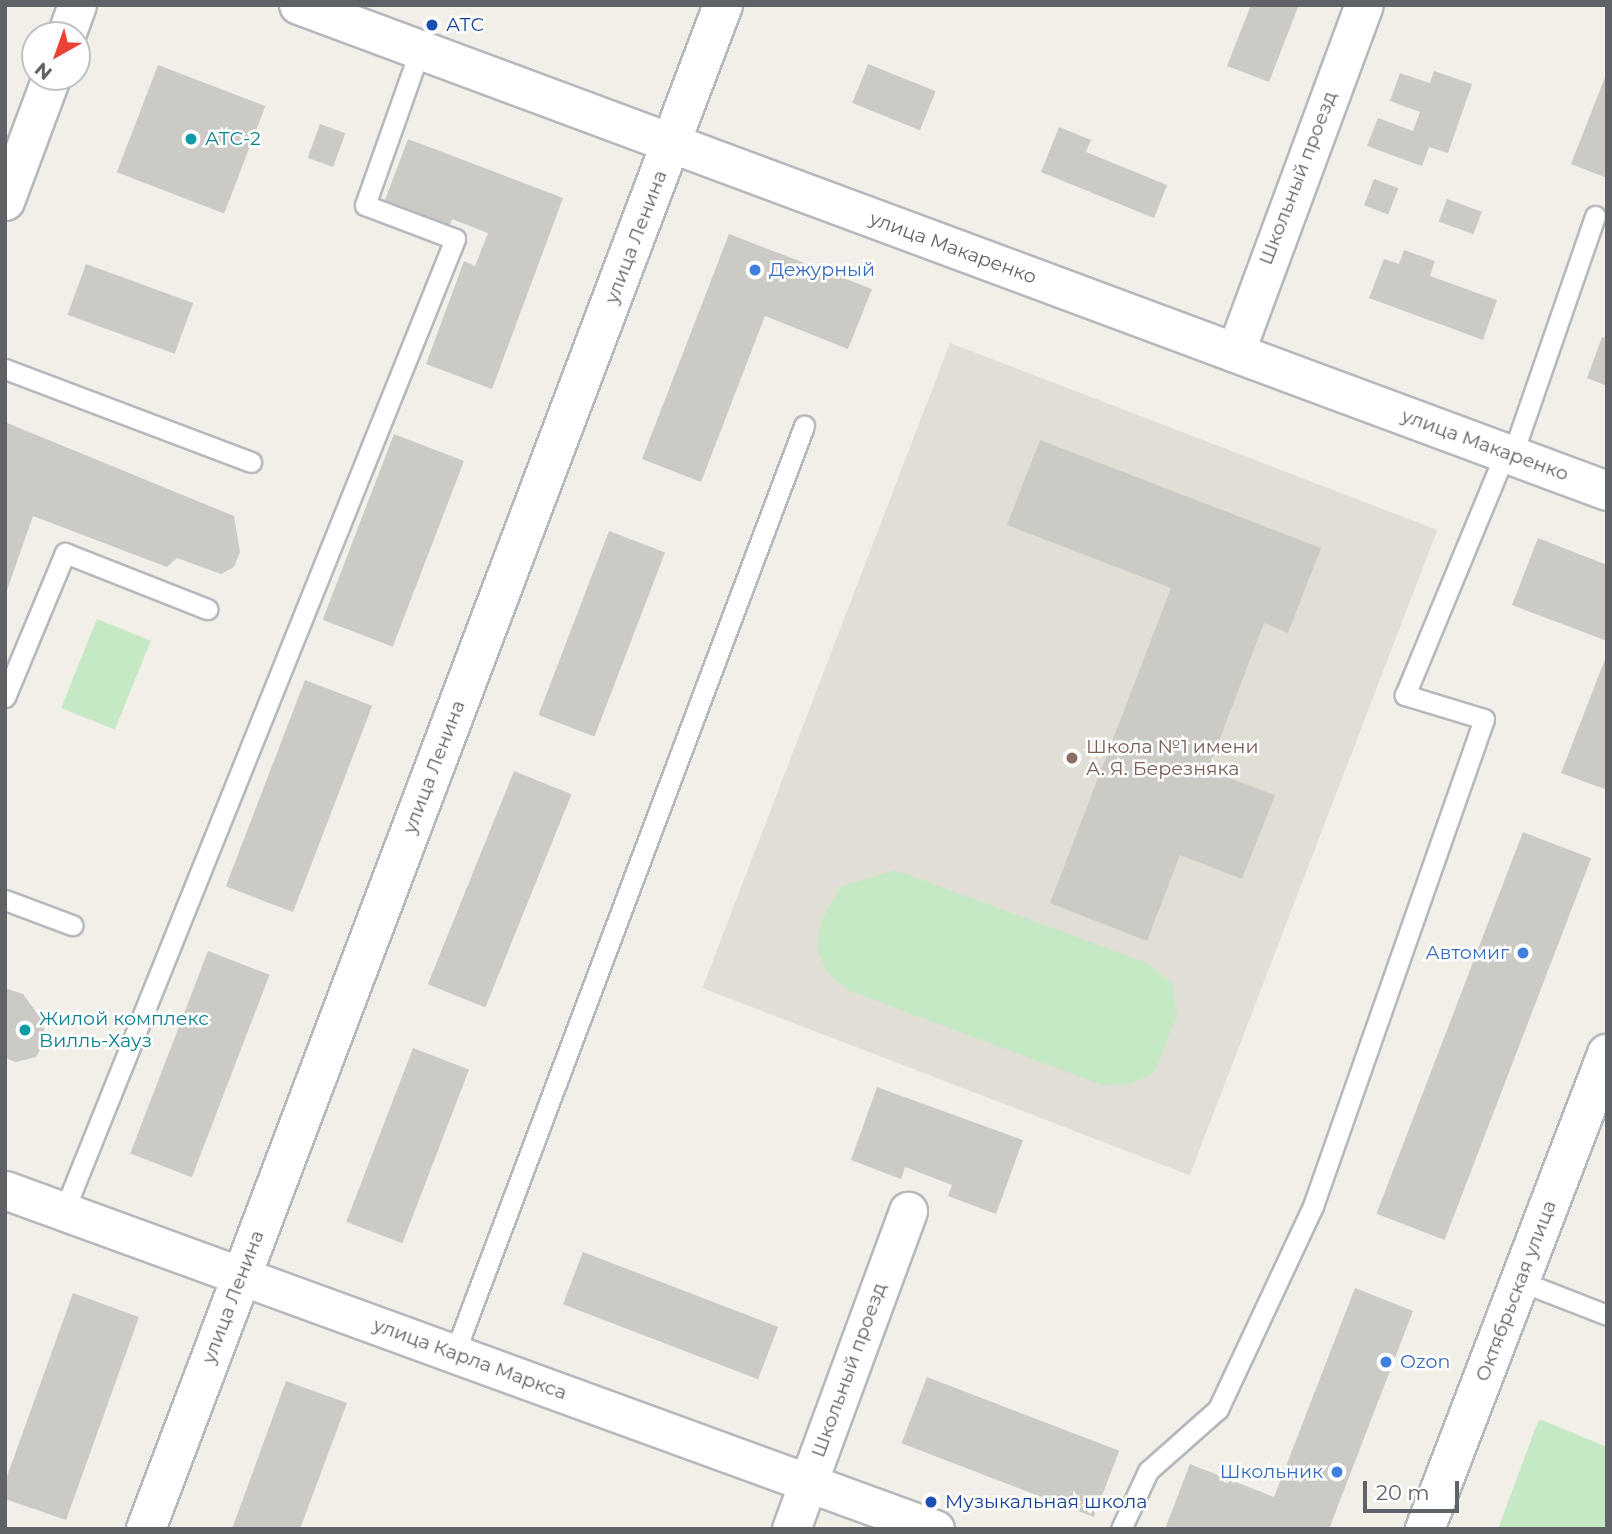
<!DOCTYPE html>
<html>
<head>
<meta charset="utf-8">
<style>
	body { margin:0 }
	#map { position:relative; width:1612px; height:1534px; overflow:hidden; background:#f1efe8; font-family:Montserrat,sans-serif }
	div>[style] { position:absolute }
	.education>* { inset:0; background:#e1ded6; transform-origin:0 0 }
	.green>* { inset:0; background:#c5e8c5; transform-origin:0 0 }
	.building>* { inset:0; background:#cccac5; transform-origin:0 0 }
	.roads { filter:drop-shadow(2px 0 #b5b8bc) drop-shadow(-2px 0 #b5b8bc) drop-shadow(0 2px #b5b8bc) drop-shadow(0 -2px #b5b8bc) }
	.lane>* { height:19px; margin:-9.5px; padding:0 9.5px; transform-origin:9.5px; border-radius:9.5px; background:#fff }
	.street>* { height:37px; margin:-18.5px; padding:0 18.5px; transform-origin:18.5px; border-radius:18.5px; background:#fff }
	.secondary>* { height:38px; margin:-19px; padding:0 19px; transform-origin:19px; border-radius:19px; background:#fff }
	.dots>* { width:19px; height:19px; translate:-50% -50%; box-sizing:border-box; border:4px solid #fff; border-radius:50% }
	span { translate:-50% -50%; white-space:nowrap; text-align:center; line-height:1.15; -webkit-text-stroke:5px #fff; paint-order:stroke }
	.transit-label { font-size:19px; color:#164399 }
	.left { translate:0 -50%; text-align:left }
	.culture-label { font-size:19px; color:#0d838f }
	.street-label { font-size:19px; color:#5f6368 }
	.shop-label { font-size:19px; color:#366cbe }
	.right { translate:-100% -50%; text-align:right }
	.education-label { font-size:19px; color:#785e54 }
	.frame { position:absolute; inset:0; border:7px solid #5f6368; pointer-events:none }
	.north { position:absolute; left:21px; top:21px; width:70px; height:70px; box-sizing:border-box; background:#fff; border:2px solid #bfc1c3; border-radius:50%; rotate:220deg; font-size:19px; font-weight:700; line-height:28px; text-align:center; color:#5f6368 }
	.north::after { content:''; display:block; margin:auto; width:24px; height:32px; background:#ea4335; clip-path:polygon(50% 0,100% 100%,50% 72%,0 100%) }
	.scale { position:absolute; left:1363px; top:1481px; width:96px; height:32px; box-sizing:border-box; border:4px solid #5f6368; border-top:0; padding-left:9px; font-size:21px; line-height:24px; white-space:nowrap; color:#5f6368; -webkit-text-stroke:5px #fff; paint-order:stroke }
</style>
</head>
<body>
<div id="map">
	<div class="education">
		<div style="left:950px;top:343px;width:522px;height:691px;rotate:21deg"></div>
	</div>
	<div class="green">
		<div style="left:97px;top:619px;width:58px;height:96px;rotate:22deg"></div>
		<div style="clip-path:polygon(895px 870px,1147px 963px,1172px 983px,1177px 1015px,1154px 1073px,1130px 1084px,1102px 1085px,850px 991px,826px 971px,817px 947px,821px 922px,840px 887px)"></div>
		<div style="clip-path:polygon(1539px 1419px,1607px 1447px,1607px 1529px,1498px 1529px)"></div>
	</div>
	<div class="building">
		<div style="clip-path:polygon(1251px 5px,1298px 7px,1269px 82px,1227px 66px)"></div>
		<div style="left:868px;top:64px;width:73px;height:42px;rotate:22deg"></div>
		<div style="left:158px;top:65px;width:115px;height:115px;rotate:21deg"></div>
		<div style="clip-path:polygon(1434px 71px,1472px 84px,1448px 153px,1429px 147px,1422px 166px,1367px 146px,1378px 118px,1413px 131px,1420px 112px,1390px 101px,1400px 73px,1430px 83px)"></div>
		<div style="clip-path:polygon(1607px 72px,1607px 178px,1571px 164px)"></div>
		<div style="left:320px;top:124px;width:27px;height:36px;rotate:20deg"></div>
		<div style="clip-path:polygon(1059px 127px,1091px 140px,1086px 152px,1167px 185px,1154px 218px,1041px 172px)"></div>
		<div style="clip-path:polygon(408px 139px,563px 198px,492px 389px,426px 364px,464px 261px,475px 266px,488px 233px,452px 219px,448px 230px,383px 205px)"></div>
		<div style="left:1374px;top:179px;width:26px;height:28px;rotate:21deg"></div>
		<div style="left:1447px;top:199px;width:37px;height:24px;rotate:20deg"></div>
		<div style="clip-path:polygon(729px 234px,872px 289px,848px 349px,765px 316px,701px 482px,642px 459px)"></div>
		<div style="clip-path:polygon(1404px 250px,1435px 261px,1430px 276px,1497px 300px,1483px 340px,1369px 298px,1384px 259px,1399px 264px)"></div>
		<div style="left:86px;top:264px;width:114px;height:54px;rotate:20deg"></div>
		<div style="clip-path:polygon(1602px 337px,1607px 339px,1607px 386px,1587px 378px)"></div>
		<div style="clip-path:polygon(7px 423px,234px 516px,240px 552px,234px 567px,221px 574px,177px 558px,167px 567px,33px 516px,5px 596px)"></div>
		<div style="left:394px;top:434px;width:75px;height:199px;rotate:21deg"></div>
		<div style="clip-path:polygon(1040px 440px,1321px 548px,1288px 633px,1264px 623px,1208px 770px,1275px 795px,1242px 879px,1180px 855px,1147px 941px,1050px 903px,1171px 588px,1007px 525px)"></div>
		<div style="left:609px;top:531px;width:60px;height:197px;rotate:21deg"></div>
		<div style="clip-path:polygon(1538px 538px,1607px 565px,1607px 641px,1512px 605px)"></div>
		<div style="clip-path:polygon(1607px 654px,1607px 790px,1561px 773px)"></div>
		<div style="left:305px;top:680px;width:72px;height:221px;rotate:21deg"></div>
		<div style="left:514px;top:771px;width:62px;height:230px;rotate:22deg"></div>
		<div style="left:1523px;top:832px;width:73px;height:409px;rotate:21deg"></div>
		<div style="left:208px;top:951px;width:66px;height:217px;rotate:21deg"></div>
		<div style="clip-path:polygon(5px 988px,23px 994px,42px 1020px,46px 1039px,36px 1057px,16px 1062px,5px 1058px)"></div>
		<div style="left:413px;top:1048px;width:60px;height:186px;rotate:21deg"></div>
		<div style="clip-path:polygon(877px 1087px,1023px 1140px,996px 1214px,948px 1196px,952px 1185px,905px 1167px,901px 1179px,851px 1160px)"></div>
		<div style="left:583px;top:1252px;width:209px;height:56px;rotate:21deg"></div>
		<div style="clip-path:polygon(1355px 1288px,1413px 1311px,1329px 1529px,1165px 1529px,1190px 1464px,1274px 1497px)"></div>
		<div style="clip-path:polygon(73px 1293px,139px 1317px,66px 1520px,5px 1499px,5px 1482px)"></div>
		<div style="left:927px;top:1377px;width:206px;height:71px;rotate:21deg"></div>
		<div style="clip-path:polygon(286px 1381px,347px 1403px,300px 1529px,232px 1529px)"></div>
	</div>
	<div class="roads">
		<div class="lane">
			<div style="left:5px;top:369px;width:263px;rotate:20.7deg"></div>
			<div style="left:1512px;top:456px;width:254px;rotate:-70.9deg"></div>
			<div style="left:5px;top:697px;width:156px;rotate:-67.4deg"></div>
			<div style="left:65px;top:553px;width:153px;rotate:21.5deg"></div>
			<div style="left:5px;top:900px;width:72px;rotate:20.5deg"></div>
			<div style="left:64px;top:1211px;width:1048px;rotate:-68.09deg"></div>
			<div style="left:455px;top:239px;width:96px;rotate:-159.3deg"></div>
			<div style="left:365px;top:205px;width:164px;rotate:-70.5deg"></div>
			<div style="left:1520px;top:1281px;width:93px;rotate:21.3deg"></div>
			<div style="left:455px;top:1352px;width:990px;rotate:-69.35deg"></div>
			<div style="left:1121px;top:1529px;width:64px;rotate:-65deg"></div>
			<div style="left:1148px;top:1471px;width:94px;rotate:-41.5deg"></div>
			<div style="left:1218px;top:1409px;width:224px;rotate:-64.9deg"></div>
			<div style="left:1313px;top:1206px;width:516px;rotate:-70.65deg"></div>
			<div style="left:1484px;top:719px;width:83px;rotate:-163.1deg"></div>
			<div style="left:1405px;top:695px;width:262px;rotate:-67.5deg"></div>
		</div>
		<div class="street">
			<div style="left:66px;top:35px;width:32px;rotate:-70deg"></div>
			<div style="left:5px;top:201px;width:132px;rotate:-69.6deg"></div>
			<div style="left:1235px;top:353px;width:371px;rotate:-69.7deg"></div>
			<div style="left:5px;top:1190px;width:990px;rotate:20.03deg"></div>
			<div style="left:791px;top:1529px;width:339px;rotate:-69.8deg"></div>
		</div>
		<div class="secondary">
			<div style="left:299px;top:5px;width:1395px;rotate:20.38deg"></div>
			<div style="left:146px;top:1529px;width:1630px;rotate:-69.26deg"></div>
			<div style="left:1425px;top:1529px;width:509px;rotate:-69.04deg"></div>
		</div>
	</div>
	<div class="dots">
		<div style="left:432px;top:25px;background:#1a4fb4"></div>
		<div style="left:191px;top:139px;background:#0f9aa8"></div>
		<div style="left:755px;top:270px;background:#3f7fe0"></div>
		<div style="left:1072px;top:758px;background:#8d6e63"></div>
		<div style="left:1523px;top:953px;background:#3f7fe0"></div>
		<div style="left:25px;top:1030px;background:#0f9aa8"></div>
		<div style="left:1386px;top:1362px;background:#3f7fe0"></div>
		<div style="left:1337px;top:1472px;background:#3f7fe0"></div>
		<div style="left:931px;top:1502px;background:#1a4fb4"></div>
	</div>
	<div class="transit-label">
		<span class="left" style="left:446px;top:25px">АТС</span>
		<span class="left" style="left:945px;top:1502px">Музыкальная школа</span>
	</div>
	<div class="culture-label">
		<span class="left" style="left:205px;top:139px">АТС-2</span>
		<span class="left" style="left:39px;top:1030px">Жилой комплекс<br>Вилль-Хауз</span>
	</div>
	<div class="street-label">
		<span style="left:1298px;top:178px;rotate:-69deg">Школьный проезд</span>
		<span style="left:636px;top:237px;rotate:-69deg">улица Ленина</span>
		<span style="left:953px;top:248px;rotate:20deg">улица Макаренко</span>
		<span style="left:1485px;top:445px;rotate:20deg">улица Макаренко</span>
		<span style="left:434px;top:767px;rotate:-69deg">улица Ленина</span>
		<span style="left:1516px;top:1291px;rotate:-69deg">Октябрьская улица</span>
		<span style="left:233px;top:1297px;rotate:-69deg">улица Ленина</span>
		<span style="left:470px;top:1359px;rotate:20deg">улица Карла Маркса</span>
		<span style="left:849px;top:1370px;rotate:-70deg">Школьный проезд</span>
	</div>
	<div class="shop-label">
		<span class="left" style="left:769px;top:270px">Дежурный</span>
		<span class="right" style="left:1509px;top:953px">Автомиг</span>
		<span class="left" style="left:1400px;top:1362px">Ozon</span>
		<span class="right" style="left:1323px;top:1472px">Школьник</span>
	</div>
	<div class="education-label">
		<span class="left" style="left:1086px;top:758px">Школа №1 имени<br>А. Я. Березняка</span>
	</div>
	<div class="frame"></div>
	<div class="north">N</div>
	<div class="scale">20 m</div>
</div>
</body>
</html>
